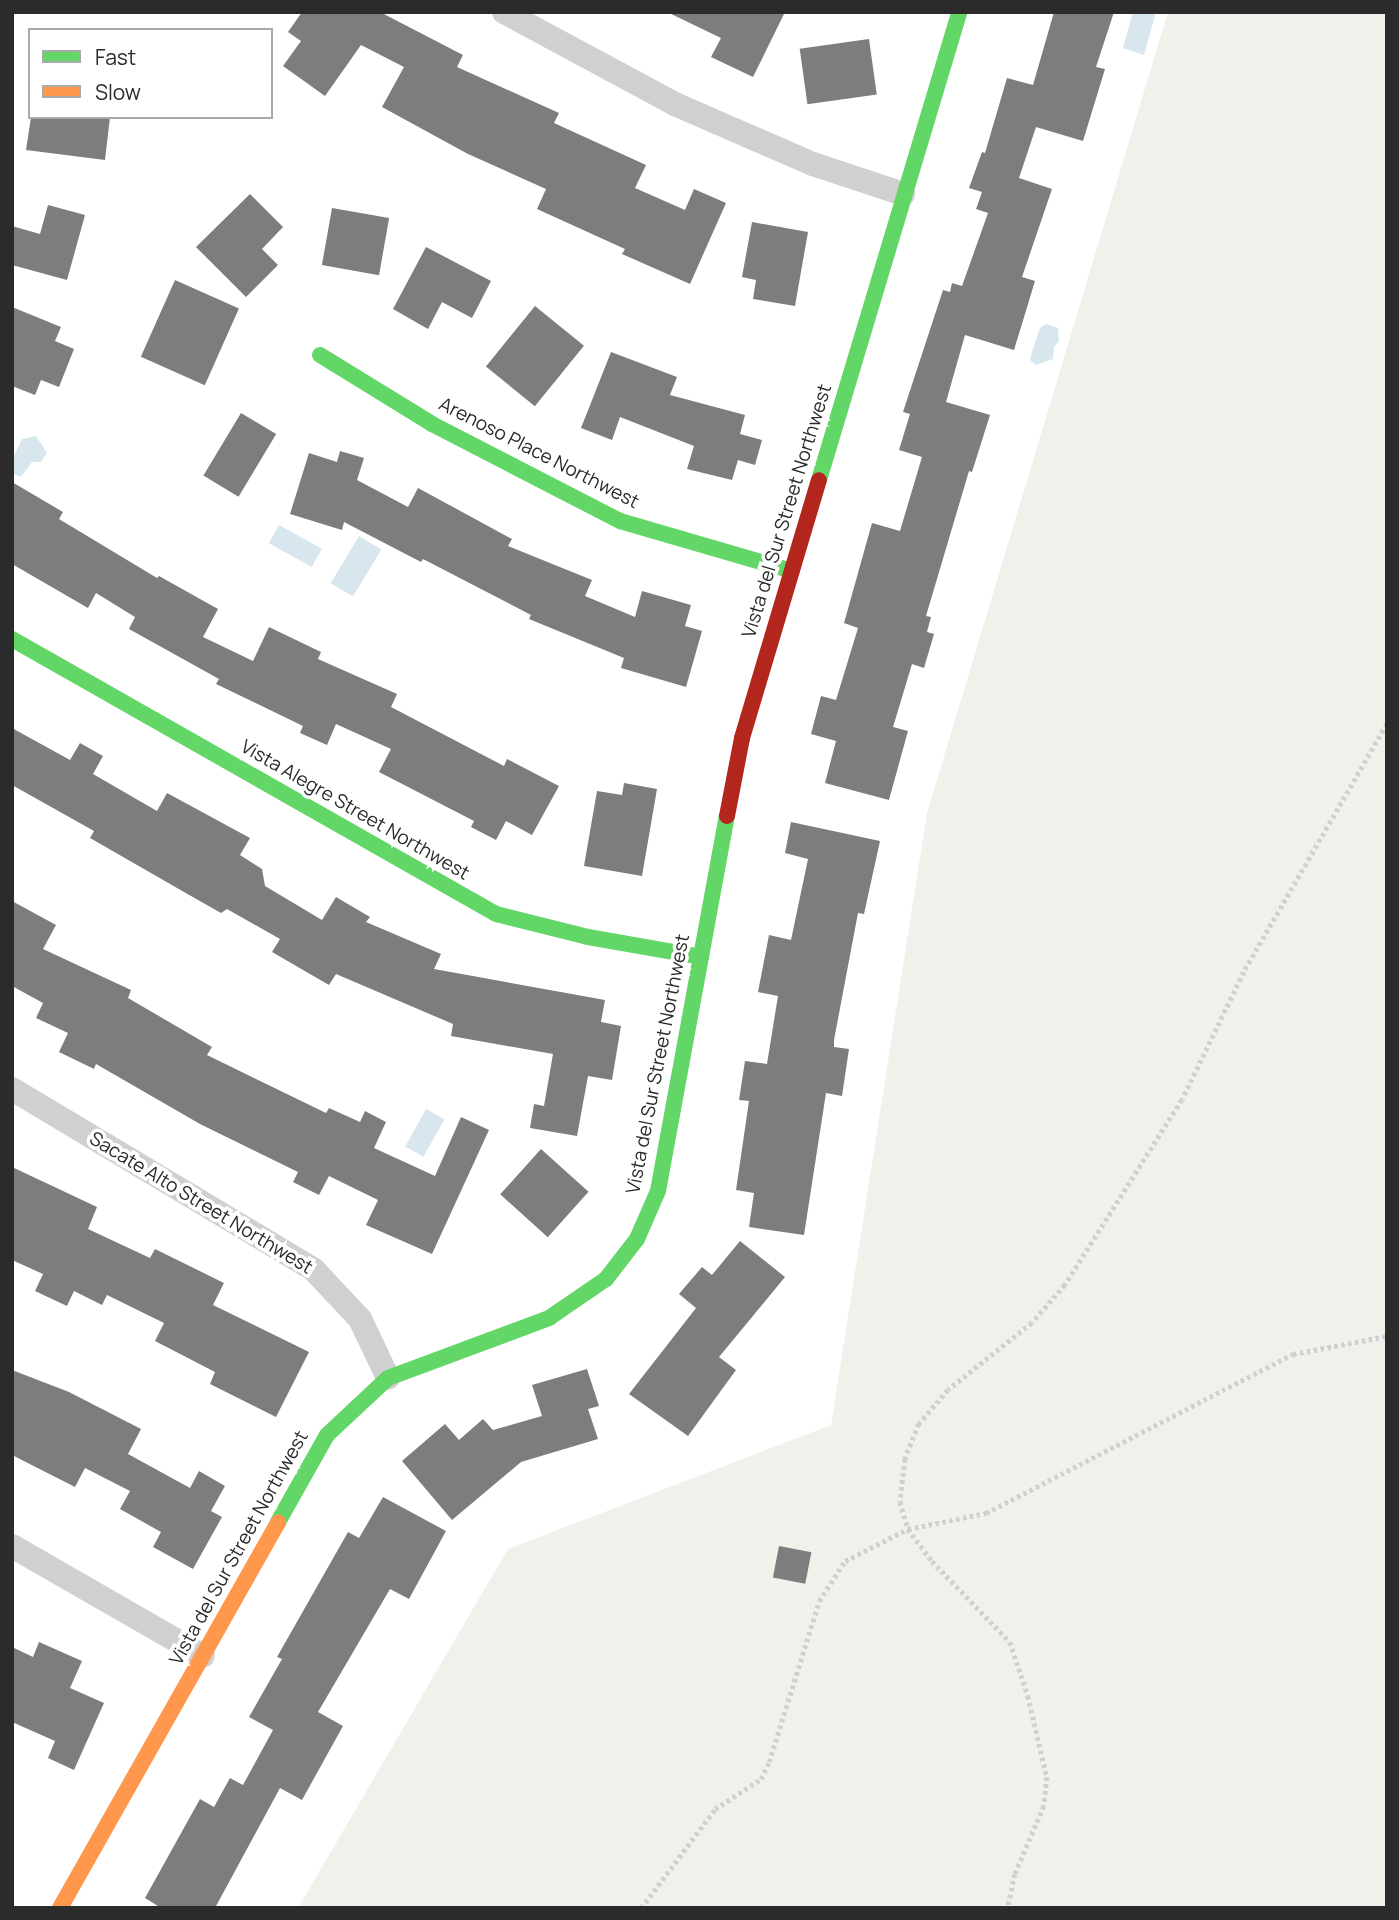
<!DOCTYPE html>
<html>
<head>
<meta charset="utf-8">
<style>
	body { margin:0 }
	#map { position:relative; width:1399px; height:1920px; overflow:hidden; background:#fff; font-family:Manrope,sans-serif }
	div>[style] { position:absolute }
	.green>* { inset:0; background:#eff2eb }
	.water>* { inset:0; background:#d8e6ee; transform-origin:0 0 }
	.building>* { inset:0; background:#7d7d7d; transform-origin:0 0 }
	.path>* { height:4.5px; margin-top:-2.25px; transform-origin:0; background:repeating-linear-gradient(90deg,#d0d0d0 0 3.5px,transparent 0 7px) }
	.street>* { height:24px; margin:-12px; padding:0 12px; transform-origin:12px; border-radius:12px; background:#d0d0d0 }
	.fast>* { height:16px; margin:-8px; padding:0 8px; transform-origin:8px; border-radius:8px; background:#63d668 }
	.slow>* { height:16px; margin:-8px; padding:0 8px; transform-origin:8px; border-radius:8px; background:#ff974d }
	.jam>* { height:16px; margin:-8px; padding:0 8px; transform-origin:8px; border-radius:8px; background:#b3261e }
	span { translate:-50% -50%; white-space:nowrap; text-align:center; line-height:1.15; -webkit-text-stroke:7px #fff; paint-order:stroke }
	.street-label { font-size:19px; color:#2b2b2b }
	.frame { position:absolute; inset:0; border:14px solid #2b2b2b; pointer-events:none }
	.legend { position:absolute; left:28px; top:28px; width:245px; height:91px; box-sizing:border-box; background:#fff; border:2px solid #aaa; margin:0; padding:9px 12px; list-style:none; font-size:21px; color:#2b2b2b }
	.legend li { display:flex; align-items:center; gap:14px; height:35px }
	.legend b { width:35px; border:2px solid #aaa }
</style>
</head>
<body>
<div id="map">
	<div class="green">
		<div style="clip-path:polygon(1168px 12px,1387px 12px,1387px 1908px,298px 1908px,508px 1549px,831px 1425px,927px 813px)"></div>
	</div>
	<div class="water">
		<div style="clip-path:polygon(1133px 12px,1156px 12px,1144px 55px,1123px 48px)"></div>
		<div style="clip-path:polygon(1046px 324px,1058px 328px,1059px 341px,1054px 347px,1053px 359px,1036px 365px,1030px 360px,1031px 355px,1040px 328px)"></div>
		<div style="clip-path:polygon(36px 436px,47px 453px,41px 462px,32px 462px,21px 477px,12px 473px,12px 460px,22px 439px)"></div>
		<div style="left:279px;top:525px;width:49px;height:21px;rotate:29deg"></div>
		<div style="left:359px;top:536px;width:26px;height:55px;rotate:31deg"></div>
		<div style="left:426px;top:1109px;width:21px;height:43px;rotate:29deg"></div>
	</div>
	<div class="building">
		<div style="clip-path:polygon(302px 12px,380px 12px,463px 55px,457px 67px,559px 113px,554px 123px,646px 165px,635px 188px,685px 210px,694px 189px,726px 203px,690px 284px,622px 254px,625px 249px,537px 209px,546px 189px,468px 154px,382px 107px,404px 67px,361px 45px,325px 96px,283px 66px,301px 41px,288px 32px)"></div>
		<div style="clip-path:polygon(667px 12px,785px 12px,753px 77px,711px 57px,721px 38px)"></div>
		<div style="clip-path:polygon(1054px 12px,1114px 12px,1096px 67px,1105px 69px,1083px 141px,1036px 127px,1019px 178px,1052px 189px,1022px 277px,1035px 281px,1014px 350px,965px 335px,946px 402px,990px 415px,972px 472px,969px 471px,926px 616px,931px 617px,927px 632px,934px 634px,924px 668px,912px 664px,893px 727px,908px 731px,889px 800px,825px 783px,836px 741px,811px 734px,821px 696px,836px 700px,858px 628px,844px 623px,872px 523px,900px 531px,922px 457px,899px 450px,910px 414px,903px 412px,943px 290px,950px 292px,952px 283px,962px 286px,988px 213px,976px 209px,982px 192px,969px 188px,982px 152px,985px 153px,1007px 78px,1033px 85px)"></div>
		<div style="left:869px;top:39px;width:56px;height:70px;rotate:82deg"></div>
		<div style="clip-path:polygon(31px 117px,110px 117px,105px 160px,26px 150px)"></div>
		<div style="clip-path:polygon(250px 194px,283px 227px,262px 249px,278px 265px,246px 297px,196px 247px)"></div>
		<div style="clip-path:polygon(48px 205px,85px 215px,67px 280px,12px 265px,12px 226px,40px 234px)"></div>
		<div style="left:332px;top:208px;width:58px;height:58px;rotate:10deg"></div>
		<div style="clip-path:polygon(752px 222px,808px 232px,795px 306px,753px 299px,756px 280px,742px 277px)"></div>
		<div style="clip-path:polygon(426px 247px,491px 281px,472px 318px,442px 302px,428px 329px,393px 309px)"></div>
		<div style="left:175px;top:280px;width:70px;height:84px;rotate:24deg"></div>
		<div style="left:535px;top:306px;width:63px;height:78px;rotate:39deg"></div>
		<div style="clip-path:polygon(12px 307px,61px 327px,55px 341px,74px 349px,59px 387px,41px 380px,35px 395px,12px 386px)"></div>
		<div style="clip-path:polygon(611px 352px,677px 377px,670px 395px,745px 415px,740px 434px,762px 440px,755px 465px,738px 460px,732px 480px,687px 469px,694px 446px,620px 417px,612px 440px,581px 428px)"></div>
		<div style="left:241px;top:413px;width:41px;height:73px;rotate:31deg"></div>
		<div style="clip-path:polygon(340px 451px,364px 458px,357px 480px,408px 507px,418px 488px,512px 539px,508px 546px,592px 580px,585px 596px,635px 617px,642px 591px,691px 605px,685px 626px,702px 631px,686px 687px,621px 668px,624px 658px,529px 619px,531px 615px,423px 559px,421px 562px,344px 522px,342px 530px,290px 514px,309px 453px,337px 462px)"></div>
		<div style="clip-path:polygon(12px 482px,63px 512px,59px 519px,157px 578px,159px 576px,218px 609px,203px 637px,253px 661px,269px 627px,321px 652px,318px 659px,397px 694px,391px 707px,504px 766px,507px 759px,559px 786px,532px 835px,506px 821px,496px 840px,471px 827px,474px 821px,379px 772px,391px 749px,336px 724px,327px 745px,300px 733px,303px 726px,216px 684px,219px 679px,129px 629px,135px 617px,96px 593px,88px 608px,12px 564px)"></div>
		<div style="clip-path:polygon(12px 728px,70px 760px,80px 743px,103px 756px,93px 774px,157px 811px,167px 793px,250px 838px,240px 855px,262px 869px,265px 886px,322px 920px,336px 897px,370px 917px,366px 922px,441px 954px,434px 969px,605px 1000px,601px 1022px,621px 1026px,612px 1080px,588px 1076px,577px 1136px,530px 1128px,534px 1104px,544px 1106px,553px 1054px,451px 1036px,453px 1024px,336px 974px,329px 985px,272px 952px,280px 939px,227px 909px,221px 913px,184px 892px,90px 838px,94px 831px,12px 785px)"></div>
		<div style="clip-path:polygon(624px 783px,657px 789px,642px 876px,584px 866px,597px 791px,622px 795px)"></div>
		<div style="clip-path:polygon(791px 822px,880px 841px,864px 914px,858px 913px,834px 1040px,834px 1047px,849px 1049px,842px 1096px,826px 1093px,804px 1235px,749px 1227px,754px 1193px,736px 1190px,749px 1101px,739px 1100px,745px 1061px,767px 1064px,778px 996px,758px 992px,769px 935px,791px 940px,808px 859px,785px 853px)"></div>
		<div style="clip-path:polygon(12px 901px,56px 925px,43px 949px,131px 990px,128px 998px,212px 1047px,207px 1055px,326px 1113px,329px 1108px,360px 1122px,365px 1111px,386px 1122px,374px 1148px,435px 1176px,461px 1117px,489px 1130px,432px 1254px,366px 1225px,378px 1200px,329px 1176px,319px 1195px,293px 1182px,298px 1172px,200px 1124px,96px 1064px,94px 1069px,59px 1052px,68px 1033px,36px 1018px,43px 1003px,12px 986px)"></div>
		<div style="left:541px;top:1149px;width:64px;height:61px;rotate:42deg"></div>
		<div style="clip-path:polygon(12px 1167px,97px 1207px,88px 1229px,150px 1258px,155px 1249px,224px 1283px,213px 1305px,309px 1352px,276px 1417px,210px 1384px,215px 1372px,155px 1341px,164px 1323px,107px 1295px,102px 1305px,74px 1291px,67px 1306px,35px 1291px,43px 1274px,12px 1260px)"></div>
		<div style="clip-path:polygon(740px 1241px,785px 1277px,719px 1357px,736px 1370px,688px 1436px,629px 1394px,696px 1308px,679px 1294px,702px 1267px,712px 1275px)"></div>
		<div style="clip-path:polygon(587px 1369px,599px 1406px,588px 1409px,598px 1439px,521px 1462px,452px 1520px,402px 1461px,445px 1424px,459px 1440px,483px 1419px,493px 1430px,542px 1416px,532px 1385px)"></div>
		<div style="clip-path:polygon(12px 1370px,69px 1392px,141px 1429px,128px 1454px,190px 1488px,199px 1471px,225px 1486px,211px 1511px,222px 1517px,193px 1569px,153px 1547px,161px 1532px,120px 1509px,130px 1491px,85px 1468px,75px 1487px,12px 1455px)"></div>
		<div style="clip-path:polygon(383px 1497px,446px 1531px,409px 1599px,390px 1589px,318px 1712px,343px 1726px,302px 1800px,280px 1788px,215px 1908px,161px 1908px,145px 1898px,200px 1799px,214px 1807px,230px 1778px,243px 1785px,273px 1730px,249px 1717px,282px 1659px,277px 1657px,348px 1532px,359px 1538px)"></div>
		<div style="left:779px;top:1546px;width:33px;height:32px;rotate:11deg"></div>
		<div style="clip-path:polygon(39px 1642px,82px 1661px,70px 1688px,104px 1703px,74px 1770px,48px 1758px,55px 1741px,12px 1722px,12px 1647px,33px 1657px)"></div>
	</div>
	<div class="path">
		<div style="left:1387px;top:724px;width:286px;rotate:120deg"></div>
		<div style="left:1244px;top:972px;width:142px;rotate:115.8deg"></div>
		<div style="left:1182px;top:1100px;width:219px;rotate:122.3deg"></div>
		<div style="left:1065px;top:1285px;width:50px;rotate:131deg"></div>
		<div style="left:1032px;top:1323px;width:107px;rotate:141.4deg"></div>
		<div style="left:948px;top:1390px;width:45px;rotate:130.5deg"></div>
		<div style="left:919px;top:1424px;width:38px;rotate:112deg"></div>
		<div style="left:905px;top:1459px;width:43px;rotate:96.6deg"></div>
		<div style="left:900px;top:1502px;width:28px;rotate:73deg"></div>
		<div style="left:908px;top:1529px;width:80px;rotate:-11.6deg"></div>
		<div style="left:986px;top:1513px;width:346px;rotate:-27.4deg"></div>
		<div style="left:1293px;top:1354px;width:96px;rotate:-10.8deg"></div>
		<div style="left:641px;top:1908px;width:124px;rotate:-53.2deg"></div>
		<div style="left:715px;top:1809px;width:55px;rotate:-33.1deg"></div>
		<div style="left:761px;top:1779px;width:19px;rotate:-65deg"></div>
		<div style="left:769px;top:1762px;width:169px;rotate:-72.7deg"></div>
		<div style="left:819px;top:1601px;width:48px;rotate:-57deg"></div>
		<div style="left:845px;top:1561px;width:71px;rotate:-26.9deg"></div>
		<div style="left:908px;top:1529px;width:40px;rotate:53deg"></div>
		<div style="left:932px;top:1561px;width:112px;rotate:46.1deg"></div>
		<div style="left:1010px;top:1642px;width:57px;rotate:71.6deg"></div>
		<div style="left:1028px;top:1696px;width:83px;rotate:76.8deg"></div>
		<div style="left:1047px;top:1777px;width:29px;rotate:96deg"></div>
		<div style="left:1044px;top:1806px;width:74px;rotate:113.1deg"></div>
		<div style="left:1015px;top:1874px;width:35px;rotate:102deg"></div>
	</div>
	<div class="street">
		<div style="left:504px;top:12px;width:196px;rotate:28.3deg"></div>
		<div style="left:677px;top:105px;width:148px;rotate:23.5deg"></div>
		<div style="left:813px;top:164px;width:95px;rotate:18.4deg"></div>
		<div style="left:12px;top:1089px;width:352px;rotate:30.9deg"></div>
		<div style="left:314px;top:1270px;width:67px;rotate:46.8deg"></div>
		<div style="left:360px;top:1319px;width:65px;rotate:64.6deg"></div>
		<div style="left:12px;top:1546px;width:220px;rotate:29.9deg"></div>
	</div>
	<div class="fast">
		<div style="left:320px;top:355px;width:132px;rotate:31.6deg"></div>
		<div style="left:432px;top:424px;width:212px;rotate:27.3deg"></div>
		<div style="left:620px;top:521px;width:179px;rotate:16.2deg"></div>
		<div style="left:819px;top:480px;width:488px;rotate:-73.3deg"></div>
		<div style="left:12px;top:639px;width:557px;rotate:29.6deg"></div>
		<div style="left:496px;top:914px;width:95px;rotate:14deg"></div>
		<div style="left:588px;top:937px;width:115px;rotate:10deg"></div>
		<div style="left:278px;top:1522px;width:100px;rotate:-60.6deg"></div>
		<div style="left:327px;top:1435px;width:83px;rotate:-43.1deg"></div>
		<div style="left:388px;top:1378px;width:172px;rotate:-20.4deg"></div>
		<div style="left:549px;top:1318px;width:69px;rotate:-34.4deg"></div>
		<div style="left:606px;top:1279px;width:51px;rotate:-52.2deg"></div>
		<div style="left:637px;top:1239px;width:52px;rotate:-66.4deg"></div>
		<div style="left:658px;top:1191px;width:381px;rotate:-79.6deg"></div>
	</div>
	<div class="slow">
		<div style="left:60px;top:1908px;width:443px;rotate:-60.5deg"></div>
	</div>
	<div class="jam">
		<div style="left:727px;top:816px;width:79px;rotate:-79.1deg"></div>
		<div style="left:742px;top:738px;width:269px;rotate:-73.4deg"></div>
	</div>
	<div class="street-label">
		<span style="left:539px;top:453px;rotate:27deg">Arenoso Place Northwest</span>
		<span style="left:787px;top:511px;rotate:-73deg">Vista del Sur Street Northwest</span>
		<span style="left:355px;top:810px;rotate:30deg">Vista Alegre Street Northwest</span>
		<span style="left:658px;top:1064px;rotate:-79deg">Vista del Sur Street Northwest</span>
		<span style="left:201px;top:1203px;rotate:31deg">Sacate Alto Street Northwest</span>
		<span style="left:239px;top:1548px;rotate:-61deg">Vista del Sur Street Northwest</span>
	</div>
	<div class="frame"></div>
	<ul class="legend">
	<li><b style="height:9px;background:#63d668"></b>Fast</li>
	<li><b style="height:9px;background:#ff974d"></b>Slow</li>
	</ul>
</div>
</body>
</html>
